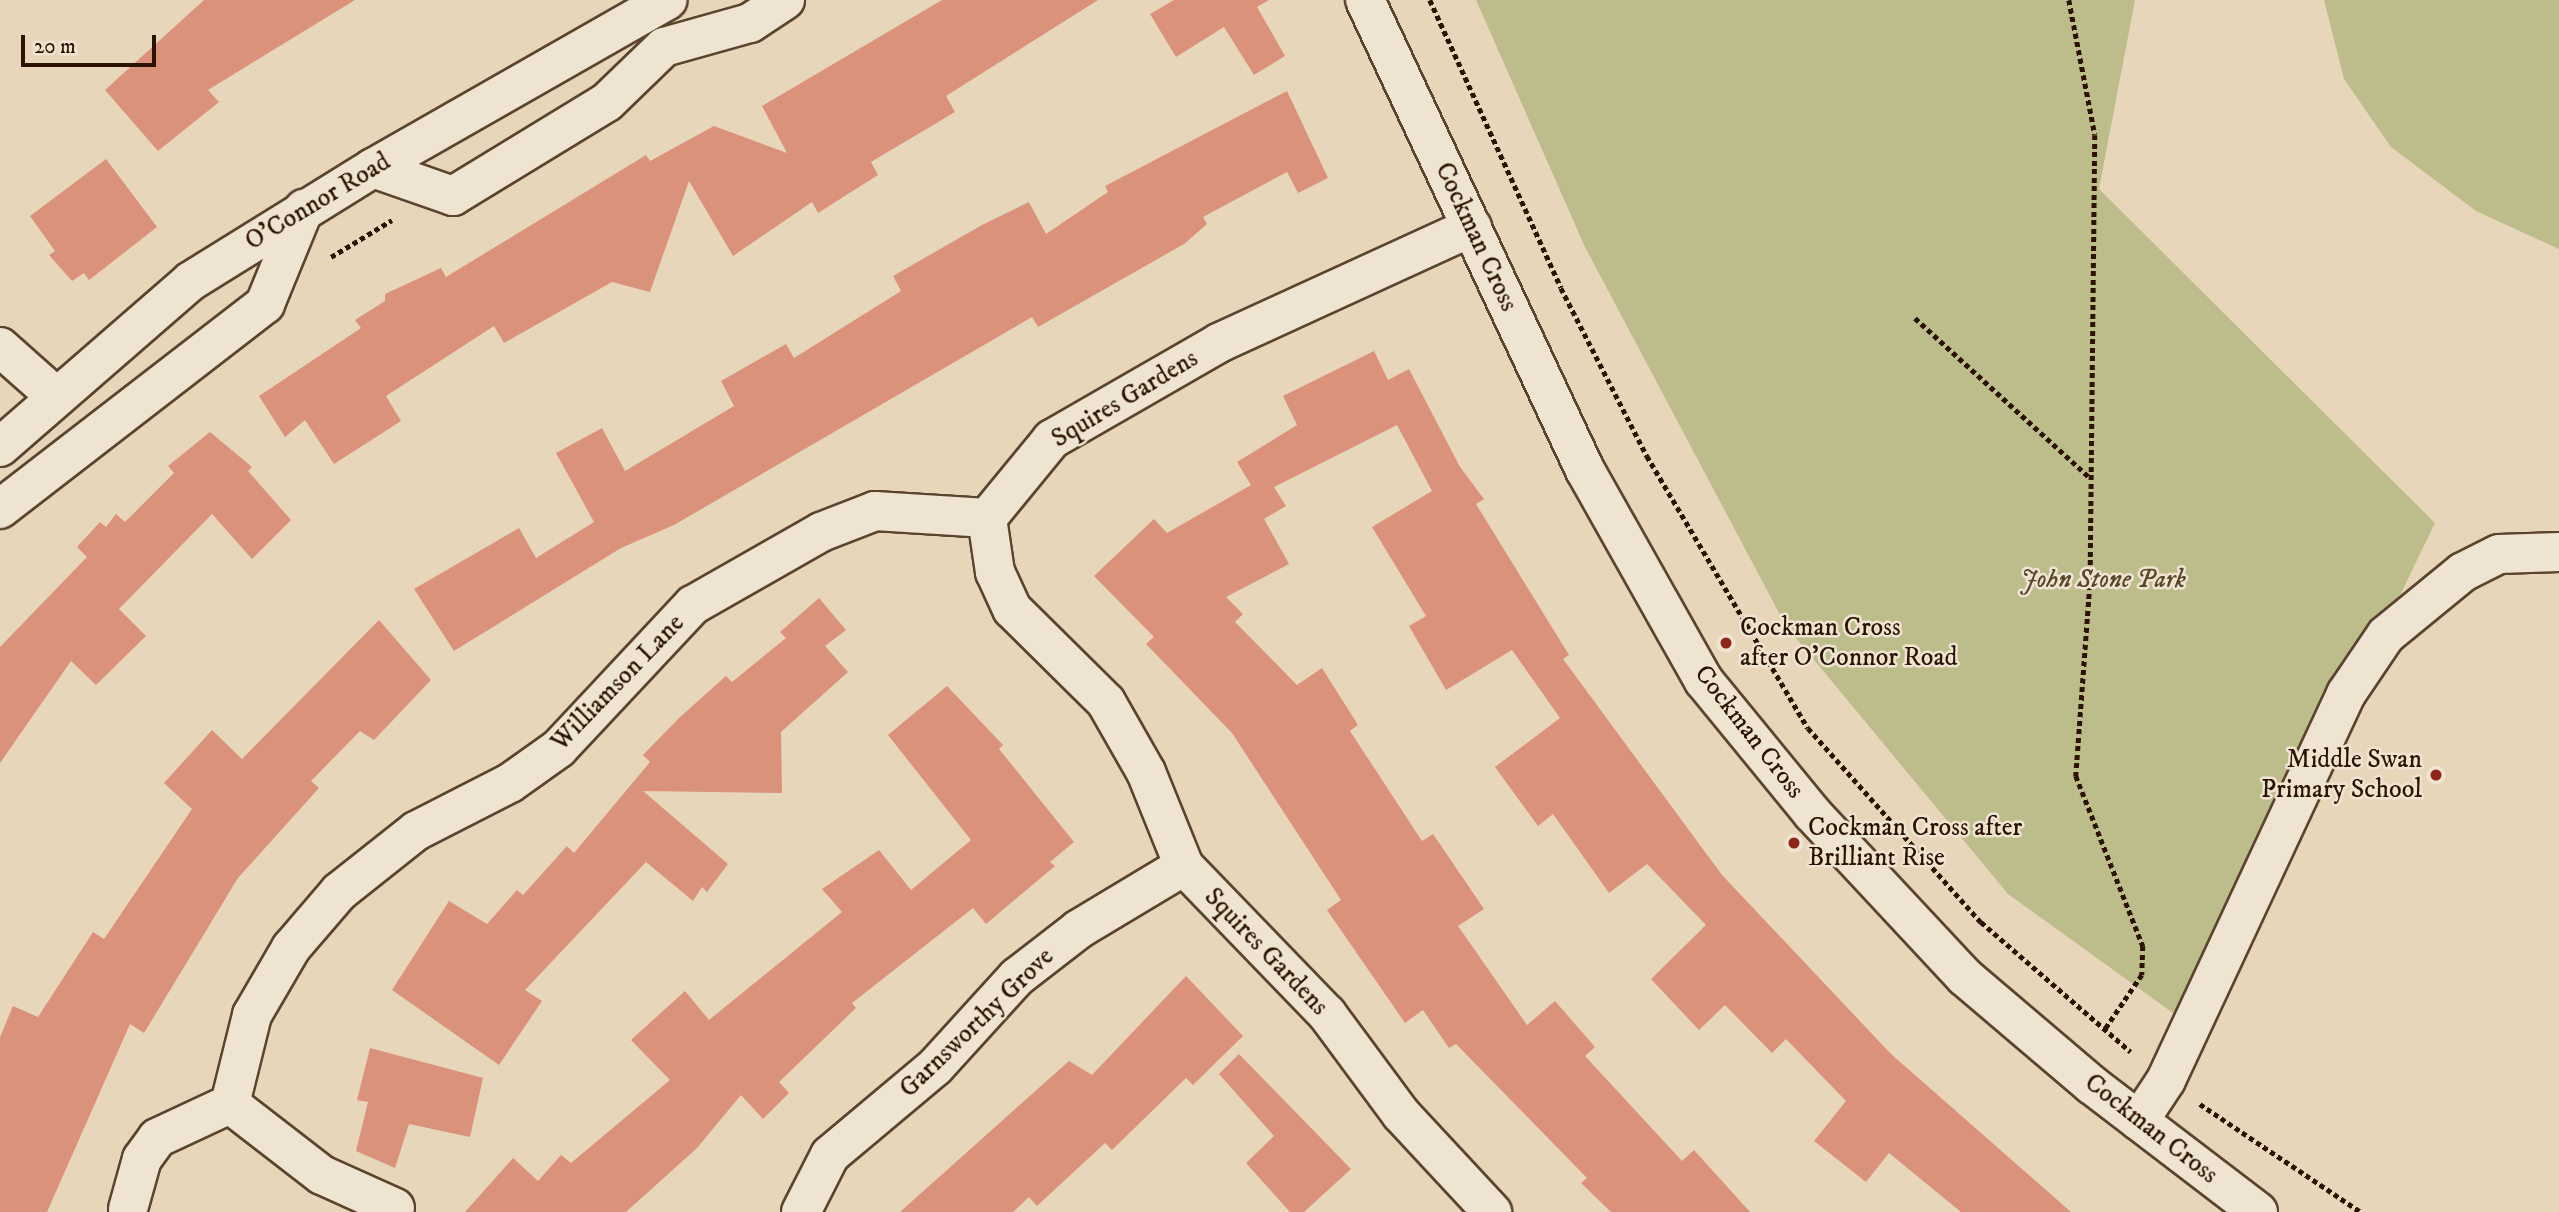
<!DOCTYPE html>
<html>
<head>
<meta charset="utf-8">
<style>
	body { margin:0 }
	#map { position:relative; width:2559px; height:1212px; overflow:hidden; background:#e7d6ba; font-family:"IM FELL DW Pica",serif }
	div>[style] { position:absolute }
	.green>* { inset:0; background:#bdbc8b }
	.building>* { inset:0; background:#da927b }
	.path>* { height:4.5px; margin-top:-2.25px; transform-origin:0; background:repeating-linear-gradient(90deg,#2c1300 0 5px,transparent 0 8.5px) }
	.roads { filter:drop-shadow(2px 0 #5b442e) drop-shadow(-2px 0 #5b442e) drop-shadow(0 2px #5b442e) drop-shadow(0 -2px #5b442e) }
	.minor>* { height:38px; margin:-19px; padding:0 19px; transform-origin:19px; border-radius:19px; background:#efe4d2 }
	.dots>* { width:19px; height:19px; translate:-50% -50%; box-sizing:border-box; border:4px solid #efe4d2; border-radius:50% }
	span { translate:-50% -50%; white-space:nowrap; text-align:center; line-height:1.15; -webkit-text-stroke:5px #efe4d2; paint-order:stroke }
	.street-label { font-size:26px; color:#2c1300 }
	.park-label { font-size:26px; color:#58462a; font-style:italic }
	.poi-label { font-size:26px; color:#2c1300 }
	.left { translate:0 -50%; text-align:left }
	.right { translate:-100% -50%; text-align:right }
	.scale { position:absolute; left:21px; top:35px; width:135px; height:32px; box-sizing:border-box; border:4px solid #2c1300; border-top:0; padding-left:9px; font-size:21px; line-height:24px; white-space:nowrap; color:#2c1300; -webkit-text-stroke:5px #efe4d2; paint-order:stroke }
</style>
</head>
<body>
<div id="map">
	<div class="green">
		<div style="clip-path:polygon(1476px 0,2135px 0,2099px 189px,2435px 523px,2191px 1026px,2008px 894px,1786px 626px,1585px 247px)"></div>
		<div style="clip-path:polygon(2324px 0,2559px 0,2559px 249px,2476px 211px,2391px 147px,2344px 79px)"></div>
	</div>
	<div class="building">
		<div style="clip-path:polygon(204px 0,355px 0,208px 90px,219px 102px,158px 151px,105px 90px)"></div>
		<div style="clip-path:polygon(942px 0,1098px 0,946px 96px,955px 112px,871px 162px,878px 175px,818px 213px,812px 202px,733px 256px,689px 181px,650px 292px,612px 282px,504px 343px,494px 326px,386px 396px,401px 421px,334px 464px,305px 420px,285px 437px,259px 396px,361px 328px,355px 320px,385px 301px,385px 294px,441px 268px,446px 277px,646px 155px,650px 161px,714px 126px,787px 153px,762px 106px)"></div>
		<div style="clip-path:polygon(1174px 0,1269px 0,1257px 7px,1285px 56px,1254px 75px,1224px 27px,1176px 57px,1150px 14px)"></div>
		<div style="clip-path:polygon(1287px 91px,1328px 178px,1298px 193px,1287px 172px,1203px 217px,1207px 224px,1184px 244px,1038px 327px,1032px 317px,674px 525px,621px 548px,454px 651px,414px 589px,519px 528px,536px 558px,594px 522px,556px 453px,602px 428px,625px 471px,734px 406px,721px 381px,786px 344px,794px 358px,901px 291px,893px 276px,982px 225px,1029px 202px,1046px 234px,1108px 192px,1105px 186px)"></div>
		<div style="clip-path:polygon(106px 159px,157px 227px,89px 280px,84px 273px,72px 281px,49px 255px,55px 251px,30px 216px)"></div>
		<div style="clip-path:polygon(1374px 351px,1388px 380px,1409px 369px,1460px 467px,1484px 499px,1476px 504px,1569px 655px,1563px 659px,1722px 875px,1891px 1054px,2071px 1212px,1961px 1212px,1889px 1153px,1866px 1182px,1814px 1141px,1846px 1101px,1786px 1039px,1772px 1053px,1725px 1005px,1699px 1030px,1651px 979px,1706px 925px,1647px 864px,1609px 893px,1553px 814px,1538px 826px,1495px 767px,1560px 718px,1512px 650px,1446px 690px,1409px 626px,1426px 616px,1372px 527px,1432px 491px,1397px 425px,1274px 487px,1286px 506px,1264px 519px,1289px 564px,1226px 597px,1243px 614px,1235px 622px,1297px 685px,1322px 668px,1358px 725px,1350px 731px,1422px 841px,1433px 834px,1484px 909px,1458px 926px,1527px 1025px,1555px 1001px,1595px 1047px,1585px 1056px,1682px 1161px,1694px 1150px,1750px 1212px,1611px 1212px,1581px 1183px,1587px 1178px,1456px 1044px,1449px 1048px,1423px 1010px,1405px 1023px,1327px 910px,1341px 900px,1232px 733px,1146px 644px,1154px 637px,1094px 576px,1154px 519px,1167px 533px,1251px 485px,1237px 462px,1297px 425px,1283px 396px)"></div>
		<div style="clip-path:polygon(210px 432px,252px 467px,248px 471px,291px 520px,252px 559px,212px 514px,119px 609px,146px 636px,96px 685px,71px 661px,0 763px,0 647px,87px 557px,77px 547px,100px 522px,106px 527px,116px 514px,125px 522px,174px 473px,168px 466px)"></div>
		<div style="clip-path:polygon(819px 598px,846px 630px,825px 646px,848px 672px,781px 732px,782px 793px,643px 791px,728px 864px,707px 892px,702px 887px,693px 901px,646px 862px,525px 990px,542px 1001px,499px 1065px,392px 990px,449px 901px,487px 924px,517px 890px,523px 895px,567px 846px,574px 853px,650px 762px,643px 755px,679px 718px,726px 676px,732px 682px,786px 638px,780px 632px)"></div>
		<div style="clip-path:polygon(379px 620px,431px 680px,374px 740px,360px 731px,311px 781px,319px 788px,238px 878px,144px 1033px,130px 1024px,47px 1212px,0 1212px,0 1037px,13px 1006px,38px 1017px,93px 932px,104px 939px,192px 809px,164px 783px,212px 730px,242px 759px)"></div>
		<div style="clip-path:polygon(947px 686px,1003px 745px,999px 749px,1074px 842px,1050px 862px,1055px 866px,986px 924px,973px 908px,852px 1003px,856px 1008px,779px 1082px,789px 1093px,763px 1119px,741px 1095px,697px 1148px,626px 1212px,465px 1212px,513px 1158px,538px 1181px,561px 1155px,571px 1163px,670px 1080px,631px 1040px,685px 991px,709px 1020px,842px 912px,822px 889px,879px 850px,911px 890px,971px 840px,888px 735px)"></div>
		<div style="clip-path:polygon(1186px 976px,1243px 1036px,1193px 1085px,1186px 1078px,1112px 1150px,1105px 1143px,1037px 1206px,1029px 1197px,1013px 1212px,900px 1212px,1069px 1061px,1092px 1075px)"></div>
		<div style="clip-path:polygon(370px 1048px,483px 1078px,470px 1137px,409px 1124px,395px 1168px,356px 1151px,368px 1102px,357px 1100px)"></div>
		<div style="clip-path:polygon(1239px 1054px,1351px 1169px,1304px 1212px,1290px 1212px,1246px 1163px,1274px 1136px,1219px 1074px)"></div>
	</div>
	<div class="path">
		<div style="left:1430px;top:0;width:316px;rotate:65.5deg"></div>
		<div style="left:1561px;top:288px;width:189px;rotate:62.9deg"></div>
		<div style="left:1647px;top:456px;width:316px;rotate:59.4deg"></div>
		<div style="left:1808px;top:728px;width:260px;rotate:48.3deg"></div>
		<div style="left:1981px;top:922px;width:198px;rotate:40.9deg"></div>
		<div style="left:2069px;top:0;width:137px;rotate:79.1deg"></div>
		<div style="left:2095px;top:135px;width:450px;rotate:90.6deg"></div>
		<div style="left:2090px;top:585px;width:192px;rotate:94.2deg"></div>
		<div style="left:2076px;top:776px;width:183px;rotate:68.5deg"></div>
		<div style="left:2143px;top:946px;width:29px;rotate:92deg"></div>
		<div style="left:2142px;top:975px;width:68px;rotate:124.2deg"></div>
		<div style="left:331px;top:257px;width:71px;rotate:-31.2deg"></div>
		<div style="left:1915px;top:318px;width:237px;rotate:42.4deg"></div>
		<div style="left:2200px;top:1104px;width:194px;rotate:33.9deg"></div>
	</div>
	<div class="roads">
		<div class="minor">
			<div style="left:1365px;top:0;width:519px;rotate:64.92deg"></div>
			<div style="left:1585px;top:470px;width:242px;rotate:60.6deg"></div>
			<div style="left:1704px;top:681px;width:171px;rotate:50.7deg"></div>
			<div style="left:1812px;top:813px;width:224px;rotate:47deg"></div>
			<div style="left:1965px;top:977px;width:167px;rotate:40.4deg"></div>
			<div style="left:2092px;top:1085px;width:209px;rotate:37.4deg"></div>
			<div style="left:373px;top:168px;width:85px;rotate:19.3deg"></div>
			<div style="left:453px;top:196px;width:180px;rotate:-31.4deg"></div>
			<div style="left:607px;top:102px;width:79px;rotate:-44deg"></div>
			<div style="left:664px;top:47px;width:89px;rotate:-15.6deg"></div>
			<div style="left:750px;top:23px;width:42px;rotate:-33.3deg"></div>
			<div style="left:1472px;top:227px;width:278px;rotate:155.4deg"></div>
			<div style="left:1219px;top:343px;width:193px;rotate:150.1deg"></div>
			<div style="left:1052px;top:439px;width:102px;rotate:129.4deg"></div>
			<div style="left:987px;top:518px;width:55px;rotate:81.6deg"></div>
			<div style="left:995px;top:572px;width:41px;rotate:65.3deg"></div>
			<div style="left:1012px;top:609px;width:132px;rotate:44.7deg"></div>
			<div style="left:1106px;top:702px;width:81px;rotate:60.3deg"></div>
			<div style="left:1146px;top:772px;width:101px;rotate:68deg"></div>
			<div style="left:1184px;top:866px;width:206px;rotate:46deg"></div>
			<div style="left:1327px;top:1014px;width:124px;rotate:53.5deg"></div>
			<div style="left:1401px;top:1114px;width:134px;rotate:47.1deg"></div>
			<div style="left:0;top:347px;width:71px;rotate:41.6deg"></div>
			<div style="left:0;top:447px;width:253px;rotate:-41deg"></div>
			<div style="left:191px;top:281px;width:214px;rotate:-31.8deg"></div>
			<div style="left:373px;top:168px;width:339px;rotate:-29.7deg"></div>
			<div style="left:0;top:509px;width:335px;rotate:-37.7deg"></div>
			<div style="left:265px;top:304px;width:103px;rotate:-67.7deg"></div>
			<div style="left:230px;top:1104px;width:92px;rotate:-76.1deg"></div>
			<div style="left:252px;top:1015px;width:78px;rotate:-59.8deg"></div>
			<div style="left:291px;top:948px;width:74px;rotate:-49.4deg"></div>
			<div style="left:339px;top:892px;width:98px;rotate:-38.4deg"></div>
			<div style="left:416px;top:831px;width:106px;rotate:-27.1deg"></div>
			<div style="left:510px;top:783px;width:60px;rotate:-35.5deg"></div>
			<div style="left:559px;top:748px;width:196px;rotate:-46.9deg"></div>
			<div style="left:693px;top:605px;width:147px;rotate:-29.7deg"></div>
			<div style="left:821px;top:532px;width:58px;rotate:-21.3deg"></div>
			<div style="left:875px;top:511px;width:112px;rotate:3.6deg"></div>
			<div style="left:2139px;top:1121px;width:49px;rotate:-56.6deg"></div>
			<div style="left:2166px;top:1080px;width:426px;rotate:-65deg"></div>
			<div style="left:2346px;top:694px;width:71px;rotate:-55.9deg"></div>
			<div style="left:2386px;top:635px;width:99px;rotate:-39.3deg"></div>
			<div style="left:2463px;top:572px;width:40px;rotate:-26.6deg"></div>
			<div style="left:2499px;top:554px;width:60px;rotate:-1.9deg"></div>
			<div style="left:128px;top:1209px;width:52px;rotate:-74.4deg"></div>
			<div style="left:142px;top:1159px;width:26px;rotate:-54deg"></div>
			<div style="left:157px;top:1138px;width:81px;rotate:-25deg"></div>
			<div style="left:230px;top:1104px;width:116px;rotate:37.7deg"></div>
			<div style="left:322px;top:1175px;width:80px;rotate:24.3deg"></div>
			<div style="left:801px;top:1212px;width:64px;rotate:-63deg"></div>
			<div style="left:830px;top:1155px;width:137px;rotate:-40deg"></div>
			<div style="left:935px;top:1067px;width:122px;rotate:-47.7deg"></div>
			<div style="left:1017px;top:977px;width:78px;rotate:-37.7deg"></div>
			<div style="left:1079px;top:929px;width:122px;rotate:-31deg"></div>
		</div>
	</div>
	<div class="dots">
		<div style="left:1726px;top:643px;background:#8f2418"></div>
		<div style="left:2436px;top:775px;background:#8f2418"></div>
		<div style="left:1794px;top:843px;background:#8f2418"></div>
	</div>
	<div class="street-label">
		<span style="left:318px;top:202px;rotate:-31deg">O'Connor Road</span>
		<span style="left:1476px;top:237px;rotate:65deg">Cockman Cross</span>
		<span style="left:1125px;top:399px;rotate:-31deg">Squires Gardens</span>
		<span style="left:618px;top:683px;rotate:-46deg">Williamson Lane</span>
		<span style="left:1749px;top:732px;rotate:52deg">Cockman Cross</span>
		<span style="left:1266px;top:952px;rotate:46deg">Squires Gardens</span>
		<span style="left:977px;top:1023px;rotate:-44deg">Garnsworthy Grove</span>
		<span style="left:2151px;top:1129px;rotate:38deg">Cockman Cross</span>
	</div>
	<div class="park-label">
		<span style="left:2103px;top:580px">John Stone Park</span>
	</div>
	<div class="poi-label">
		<span class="left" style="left:1740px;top:643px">Cockman Cross<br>after O'Connor Road</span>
		<span class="right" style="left:2422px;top:775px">Middle Swan<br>Primary School</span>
		<span class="left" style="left:1808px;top:843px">Cockman Cross after<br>Brilliant Rise</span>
	</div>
	<div class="scale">20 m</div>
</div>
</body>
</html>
